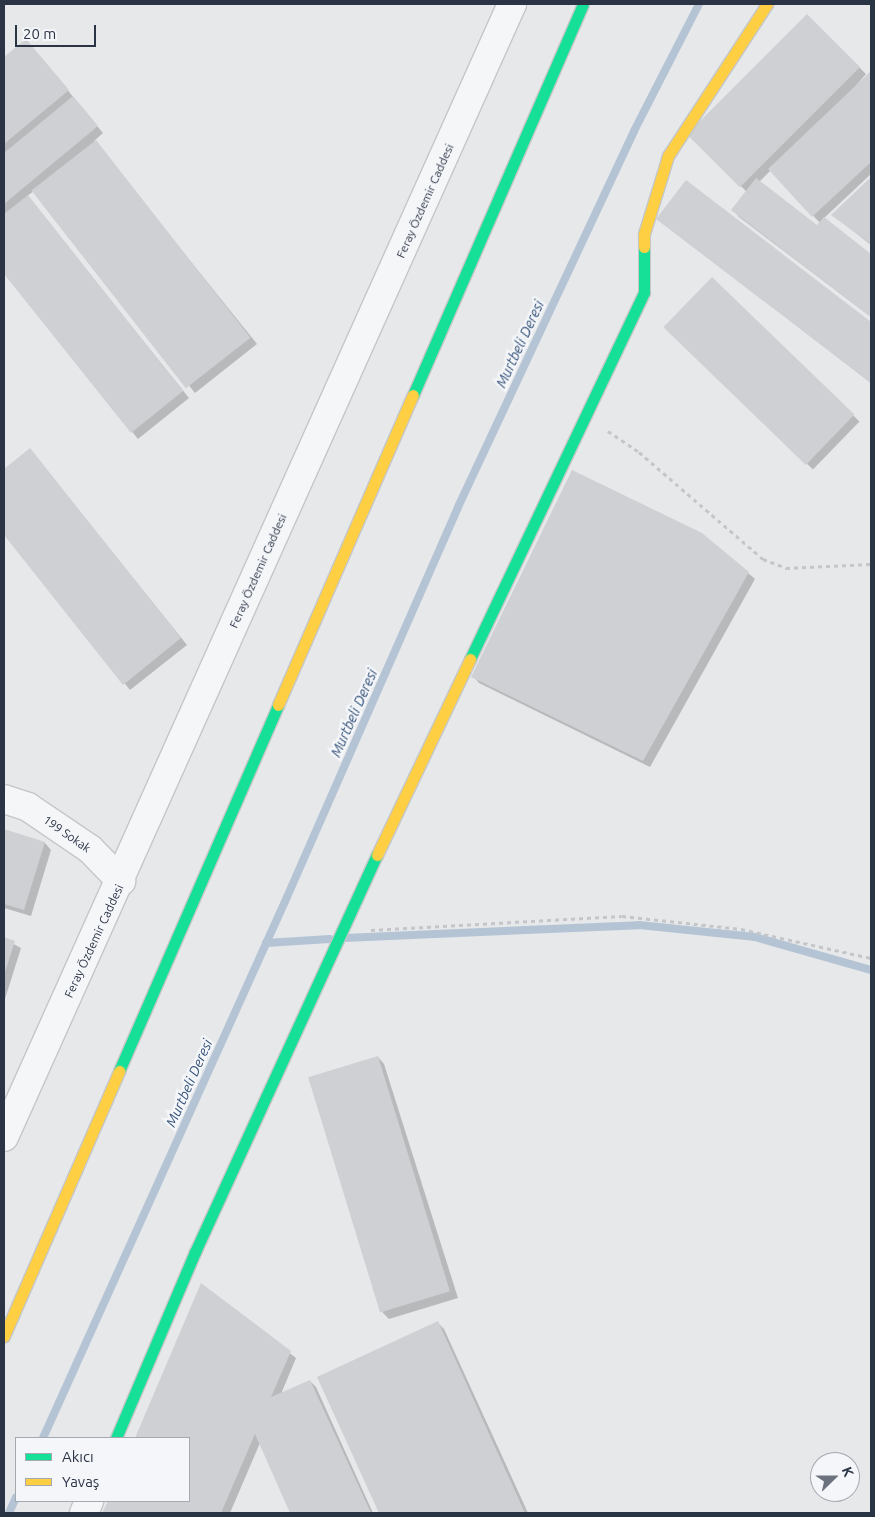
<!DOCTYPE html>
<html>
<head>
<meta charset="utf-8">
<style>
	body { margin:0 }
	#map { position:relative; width:875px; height:1517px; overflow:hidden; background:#e6e8ea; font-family:Ubuntu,sans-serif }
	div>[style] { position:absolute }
	.shadow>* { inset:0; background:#0003; transform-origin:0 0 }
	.stream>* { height:8px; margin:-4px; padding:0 4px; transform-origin:4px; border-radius:4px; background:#b4c4d5 }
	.building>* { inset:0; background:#ced0d3; transform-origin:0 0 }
	.path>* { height:3px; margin-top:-1.5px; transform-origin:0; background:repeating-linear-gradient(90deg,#c5c6ca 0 4px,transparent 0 8px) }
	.roads { filter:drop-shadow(1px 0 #c4c6c8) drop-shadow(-1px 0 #c4c6c8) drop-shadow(0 1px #c4c6c8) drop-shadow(0 -1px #c4c6c8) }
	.street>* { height:28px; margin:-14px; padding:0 14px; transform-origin:14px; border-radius:14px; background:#f5f6f7 }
	.fast>* { height:11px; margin:-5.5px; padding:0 5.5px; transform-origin:5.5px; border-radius:5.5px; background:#16e098 }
	.slow>* { height:11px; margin:-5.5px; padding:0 5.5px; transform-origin:5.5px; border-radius:5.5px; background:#ffcf43 }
	span { translate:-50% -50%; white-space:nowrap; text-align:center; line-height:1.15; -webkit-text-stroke:5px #f4f6f9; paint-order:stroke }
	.street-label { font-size:12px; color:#2b3445 }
	.water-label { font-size:14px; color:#34527a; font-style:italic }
	.frame { position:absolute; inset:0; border:5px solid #2b3445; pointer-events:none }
	.legend { position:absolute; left:15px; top:1437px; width:175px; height:65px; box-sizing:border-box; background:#f4f6f9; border:1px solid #a4a8b1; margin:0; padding:6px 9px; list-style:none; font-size:15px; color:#2b3445 }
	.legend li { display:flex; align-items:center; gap:10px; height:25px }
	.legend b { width:25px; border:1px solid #a4a8b1 }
	.north { position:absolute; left:810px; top:1452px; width:50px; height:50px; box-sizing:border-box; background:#f4f6f9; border:1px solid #a4a8b1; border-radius:50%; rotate:68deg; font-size:14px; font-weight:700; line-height:20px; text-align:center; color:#2b3445 }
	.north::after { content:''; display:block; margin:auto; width:18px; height:22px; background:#6c737f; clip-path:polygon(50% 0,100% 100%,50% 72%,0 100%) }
	.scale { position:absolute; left:15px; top:25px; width:81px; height:22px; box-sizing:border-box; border:2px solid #2b3445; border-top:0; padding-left:6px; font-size:15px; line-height:18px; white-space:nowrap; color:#2b3445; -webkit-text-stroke:4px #f4f6f9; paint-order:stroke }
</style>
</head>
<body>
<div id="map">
	<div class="shadow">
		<div style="clip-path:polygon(evenodd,807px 16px,866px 74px,848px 95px,871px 73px,871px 174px,823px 219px,871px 255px,871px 317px,739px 217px,733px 210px,747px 192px,689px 136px,807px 16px,771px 170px,820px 223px,818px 227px,759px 182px,771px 170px)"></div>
		<div style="clip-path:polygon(26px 40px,103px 133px,94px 141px,257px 344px,195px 393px,34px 191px,27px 196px,189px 398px,138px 439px,4px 272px,4px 59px)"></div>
		<div style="clip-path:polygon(871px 179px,871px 245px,833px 215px)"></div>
		<div style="clip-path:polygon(686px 182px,871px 323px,871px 383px,658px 219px)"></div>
		<div style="left:712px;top:279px;width:205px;height:67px;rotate:44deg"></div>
		<div style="clip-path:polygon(30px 450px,187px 645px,130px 690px,4px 533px,4px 471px)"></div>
		<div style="clip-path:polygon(748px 573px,755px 579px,650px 767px,479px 683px,473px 676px)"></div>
		<div style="clip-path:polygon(4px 830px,45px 843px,51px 850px,31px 916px,4px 908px)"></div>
		<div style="clip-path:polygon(4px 939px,21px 948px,4px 1002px)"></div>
		<div style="clip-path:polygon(378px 1057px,384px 1064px,458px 1298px,389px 1319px,383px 1313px,309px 1079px)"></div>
		<div style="clip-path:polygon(202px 1285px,296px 1358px,281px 1394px,310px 1381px,316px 1387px,373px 1513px,292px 1513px,260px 1443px,230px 1513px,104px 1513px,109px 1501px,189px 1501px,189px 1438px,136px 1438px)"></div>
		<div style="clip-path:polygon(438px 1323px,444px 1329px,528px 1513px,380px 1513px,318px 1377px)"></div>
	</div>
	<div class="stream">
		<div style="left:344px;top:938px;width:295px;rotate:-2.5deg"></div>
		<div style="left:639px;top:925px;width:117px;rotate:5.9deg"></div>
		<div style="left:755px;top:937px;width:121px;rotate:15.9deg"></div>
		<div style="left:266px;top:943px;width:64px;rotate:-3.6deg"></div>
		<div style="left:43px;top:1438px;width:593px;rotate:-65.72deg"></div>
		<div style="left:287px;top:897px;width:426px;rotate:-66.3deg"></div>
		<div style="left:458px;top:507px;width:415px;rotate:-64.9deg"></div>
		<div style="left:634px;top:131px;width:143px;rotate:-62.9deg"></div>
		<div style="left:9px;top:1513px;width:17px;rotate:-66deg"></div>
	</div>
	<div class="building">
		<div style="left:807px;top:14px;width:75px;height:170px;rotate:45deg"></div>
		<div style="clip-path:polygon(26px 39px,69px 90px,4px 144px,4px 57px)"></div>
		<div style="clip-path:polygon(871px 71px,871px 162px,812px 217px,768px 169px)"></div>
		<div style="clip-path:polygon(73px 96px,98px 126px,4px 204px,4px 153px)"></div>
		<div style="left:96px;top:140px;width:251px;height:82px;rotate:52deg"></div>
		<div style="clip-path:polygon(871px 177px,871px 244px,831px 215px)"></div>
		<div style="clip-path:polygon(756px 178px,817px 225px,824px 217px,871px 254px,871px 317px,731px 210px)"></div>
		<div style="clip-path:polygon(686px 180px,871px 322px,871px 383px,656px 219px)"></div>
		<div style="clip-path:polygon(28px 195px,183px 391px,131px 433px,4px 274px,4px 214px)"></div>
		<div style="left:712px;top:277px;width:198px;height:70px;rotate:44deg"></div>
		<div style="clip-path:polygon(30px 448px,181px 638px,123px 685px,4px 535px,4px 469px)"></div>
		<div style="clip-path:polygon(572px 470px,702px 533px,749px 572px,643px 761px,471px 677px)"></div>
		<div style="clip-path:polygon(4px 829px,45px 842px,24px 910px,4px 904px)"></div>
		<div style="clip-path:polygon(4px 937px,15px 941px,4px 975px)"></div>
		<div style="left:378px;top:1056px;width:246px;height:73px;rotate:73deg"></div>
		<div style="clip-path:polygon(201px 1283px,291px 1351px,271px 1397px,310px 1380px,371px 1513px,290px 1513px,255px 1434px,221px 1513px,102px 1513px,108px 1501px,189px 1501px,189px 1438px,135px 1438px)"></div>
		<div style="clip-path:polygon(438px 1321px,525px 1513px,379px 1513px,317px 1377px)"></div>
	</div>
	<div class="path">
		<div style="left:608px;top:431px;width:37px;rotate:34deg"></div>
		<div style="left:639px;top:452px;width:164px;rotate:40.8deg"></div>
		<div style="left:763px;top:559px;width:25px;rotate:21deg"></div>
		<div style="left:786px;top:568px;width:85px;rotate:-2.7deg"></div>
		<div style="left:371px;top:930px;width:251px;rotate:-3.2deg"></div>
		<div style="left:622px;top:916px;width:120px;rotate:6.2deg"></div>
		<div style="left:741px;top:929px;width:133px;rotate:12.6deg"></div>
	</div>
	<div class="roads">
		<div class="street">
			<div style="left:4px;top:799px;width:25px;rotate:18deg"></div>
			<div style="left:28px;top:807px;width:75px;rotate:34.1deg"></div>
			<div style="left:90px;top:849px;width:45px;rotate:45.9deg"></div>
			<div style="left:4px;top:1137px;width:1242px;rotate:-65.85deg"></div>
			<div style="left:84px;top:1513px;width:13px;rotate:-67deg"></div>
		</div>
		<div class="fast">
			<div style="left:413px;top:395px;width:426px;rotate:-66.5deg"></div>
			<div style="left:470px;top:659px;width:406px;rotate:-64.6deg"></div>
			<div style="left:644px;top:292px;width:45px;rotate:-90deg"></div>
			<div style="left:119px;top:1071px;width:399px;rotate:-66.5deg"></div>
			<div style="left:116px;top:1438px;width:202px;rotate:-67deg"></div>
			<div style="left:195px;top:1252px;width:437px;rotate:-65.4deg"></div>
		</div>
		<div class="slow">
			<div style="left:644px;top:247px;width:13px;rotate:-90deg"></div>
			<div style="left:644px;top:234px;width:82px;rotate:-72.9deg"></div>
			<div style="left:668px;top:156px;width:181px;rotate:-56.9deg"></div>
			<div style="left:278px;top:705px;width:338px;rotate:-66.5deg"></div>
			<div style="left:377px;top:855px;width:217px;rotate:-64.6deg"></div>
			<div style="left:4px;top:1336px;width:289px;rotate:-66.5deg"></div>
		</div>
	</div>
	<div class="street-label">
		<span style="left:425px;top:201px;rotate:-66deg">Feray Özdemir Caddesi</span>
		<span style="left:258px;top:571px;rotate:-66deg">Feray Özdemir Caddesi</span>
		<span style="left:67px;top:834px;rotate:35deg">199 Sokak</span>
		<span style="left:94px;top:941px;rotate:-65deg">Feray Özdemir Caddesi</span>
	</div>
	<div class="water-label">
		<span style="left:520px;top:344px;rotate:-65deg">Murtbeli Deresi</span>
		<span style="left:354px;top:713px;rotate:-66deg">Murtbeli Deresi</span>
		<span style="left:189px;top:1083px;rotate:-66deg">Murtbeli Deresi</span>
	</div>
	<div class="frame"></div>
	<ul class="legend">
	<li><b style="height:6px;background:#16e098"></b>Akıcı</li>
	<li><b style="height:6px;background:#ffcf43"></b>Yavaş</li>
	</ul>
	<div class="north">K</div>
	<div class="scale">20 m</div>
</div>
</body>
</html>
